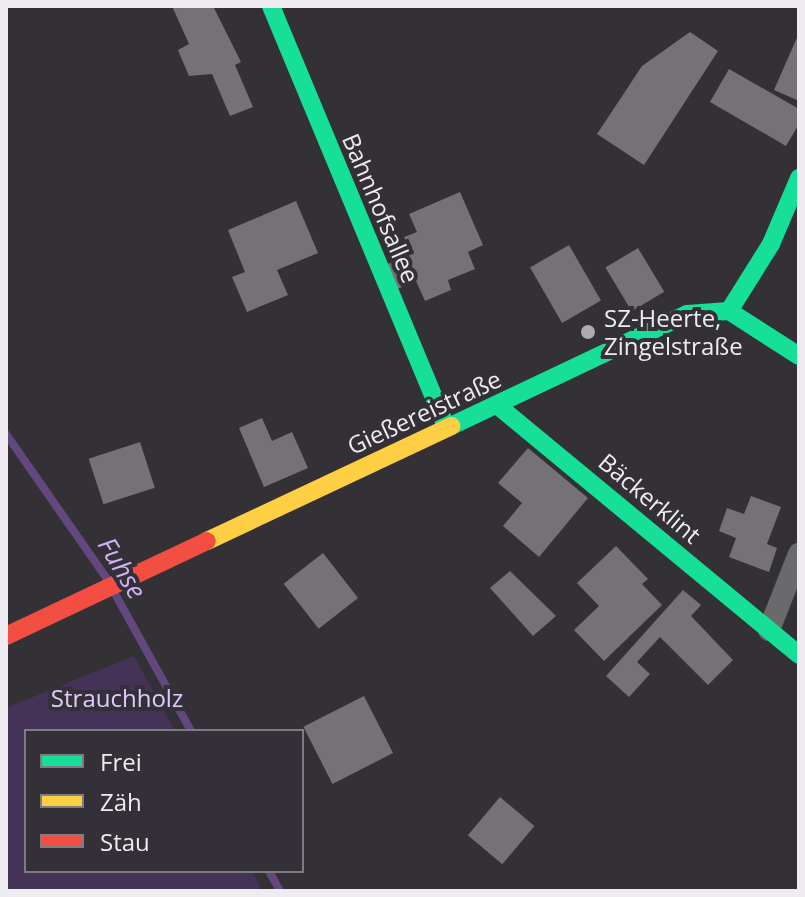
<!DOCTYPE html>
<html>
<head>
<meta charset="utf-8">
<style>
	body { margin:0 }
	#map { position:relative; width:805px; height:897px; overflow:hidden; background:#333136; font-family:"Open Sans",sans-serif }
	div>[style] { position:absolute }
	.green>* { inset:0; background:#443357 }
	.stream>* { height:8px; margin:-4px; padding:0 4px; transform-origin:4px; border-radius:4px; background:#62487e }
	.building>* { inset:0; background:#747276; transform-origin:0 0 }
	.street>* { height:22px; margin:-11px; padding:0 11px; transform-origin:11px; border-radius:11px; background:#6a696c }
	.fast>* { height:18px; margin:-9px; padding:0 9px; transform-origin:9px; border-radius:9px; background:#16e098 }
	.slow>* { height:18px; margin:-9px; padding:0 9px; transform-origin:9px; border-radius:9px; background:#ffcf43 }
	.jam>* { height:18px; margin:-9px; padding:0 9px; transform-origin:9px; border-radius:9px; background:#f24e42 }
	.dots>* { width:22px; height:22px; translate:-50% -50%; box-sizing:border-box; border:4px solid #333037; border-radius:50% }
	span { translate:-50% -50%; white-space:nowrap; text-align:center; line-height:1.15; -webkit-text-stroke:8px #333037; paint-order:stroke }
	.street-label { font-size:24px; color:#eeecf0 }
	.poi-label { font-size:24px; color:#eeecf0 }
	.left { translate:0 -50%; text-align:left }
	.park-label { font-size:24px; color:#e1c9ff }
	.water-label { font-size:26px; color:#d1b0f6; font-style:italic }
	.frame { position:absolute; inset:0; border:8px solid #eeecf0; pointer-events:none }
	.legend { position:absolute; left:24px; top:729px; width:280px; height:144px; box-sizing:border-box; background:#333037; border:2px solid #7e7b81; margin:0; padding:10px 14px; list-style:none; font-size:24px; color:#eeecf0 }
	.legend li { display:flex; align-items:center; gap:16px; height:40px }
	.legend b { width:40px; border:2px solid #7e7b81 }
</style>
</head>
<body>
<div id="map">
	<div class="green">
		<div style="clip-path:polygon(134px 656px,175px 731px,26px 731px,26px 871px,252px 871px,262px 891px,6px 891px,6px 708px)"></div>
	</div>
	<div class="stream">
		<div style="left:6px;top:434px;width:178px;rotate:55.1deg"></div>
		<div style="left:114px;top:592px;width:159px;rotate:61deg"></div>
		<div style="left:269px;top:871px;width:23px;rotate:61deg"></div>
	</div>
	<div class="building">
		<div style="clip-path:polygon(172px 6px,213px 6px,241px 62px,235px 65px,253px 107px,230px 116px,212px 74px,189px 76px,178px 50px,189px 44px)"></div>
		<div style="clip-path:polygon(690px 32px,718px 51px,644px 165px,597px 134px,642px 66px)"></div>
		<div style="clip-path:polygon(799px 33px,799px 101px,774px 90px)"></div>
		<div style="clip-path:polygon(729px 69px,799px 109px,799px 124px,786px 146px,710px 102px)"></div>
		<div style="clip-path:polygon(460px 192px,483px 245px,468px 252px,475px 269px,448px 280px,451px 290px,425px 301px,416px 281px,395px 290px,385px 265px,412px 254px,404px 237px,417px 232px,409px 214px)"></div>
		<div style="clip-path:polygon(296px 201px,318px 253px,277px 270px,288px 295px,247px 312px,232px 277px,245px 272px,228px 230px)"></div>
		<div style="left:569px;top:245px;width:64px;height:45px;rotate:60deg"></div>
		<div style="left:638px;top:248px;width:51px;height:38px;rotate:59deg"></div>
		<div style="clip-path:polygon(262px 418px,272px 441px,292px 432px,308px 468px,264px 487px,239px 428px)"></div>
		<div style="left:140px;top:442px;width:48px;height:54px;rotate:72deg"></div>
		<div style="clip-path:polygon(528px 448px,588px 498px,539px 557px,503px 526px,522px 503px,498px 483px)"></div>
		<div style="clip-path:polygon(751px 496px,781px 507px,767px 544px,777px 548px,769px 572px,729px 557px,736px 538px,719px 531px,727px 508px,744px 514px)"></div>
		<div style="clip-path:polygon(616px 546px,648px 579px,642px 584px,662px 605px,604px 661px,574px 630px,599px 606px,577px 583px)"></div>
		<div style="left:323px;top:553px;width:57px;height:50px;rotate:52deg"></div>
		<div style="clip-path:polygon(510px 571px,556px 616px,533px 636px,490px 588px)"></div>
		<div style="clip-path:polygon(683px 590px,701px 605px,691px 616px,733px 660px,708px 685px,660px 637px,637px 662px,650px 674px,629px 697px,606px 676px)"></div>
		<div style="left:364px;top:696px;width:64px;height:68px;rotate:63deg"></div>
		<div style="left:500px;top:797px;width:45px;height:50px;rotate:40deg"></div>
	</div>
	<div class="street">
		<div style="left:769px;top:630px;width:82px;rotate:-68.5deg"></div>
	</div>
	<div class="fast">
		<div style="left:271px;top:6px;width:457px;rotate:67.4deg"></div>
		<div style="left:729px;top:311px;width:79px;rotate:-57.9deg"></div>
		<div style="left:771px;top:244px;width:72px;rotate:-67deg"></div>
		<div style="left:497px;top:405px;width:392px;rotate:39.6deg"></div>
		<div style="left:451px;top:426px;width:261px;rotate:-25.4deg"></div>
		<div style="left:687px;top:314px;width:42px;rotate:-4.1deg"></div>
		<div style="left:729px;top:311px;width:83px;rotate:32.7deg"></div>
	</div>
	<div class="slow">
		<div style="left:207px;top:541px;width:270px;rotate:-25.2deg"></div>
	</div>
	<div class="jam">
		<div style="left:6px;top:636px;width:222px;rotate:-25.3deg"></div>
	</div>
	<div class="dots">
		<div style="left:588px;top:332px;background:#adabaf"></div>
	</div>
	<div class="street-label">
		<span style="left:381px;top:208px;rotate:67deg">Bahnhofsallee</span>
		<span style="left:424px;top:412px;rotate:-25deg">Gießereistraße</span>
		<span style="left:650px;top:498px;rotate:40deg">Bäckerklint</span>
	</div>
	<div class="poi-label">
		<span class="left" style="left:604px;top:332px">SZ-Heerte,<br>Zingelstraße</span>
	</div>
	<div class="park-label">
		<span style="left:117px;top:698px">Strauchholz</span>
	</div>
	<div class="water-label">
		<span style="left:122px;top:568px;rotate:59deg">Fuhse</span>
	</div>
	<div class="frame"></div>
	<ul class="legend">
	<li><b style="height:10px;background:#16e098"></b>Frei</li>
	<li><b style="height:10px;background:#ffcf43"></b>Zäh</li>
	<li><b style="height:10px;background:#f24e42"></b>Stau</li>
	</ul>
</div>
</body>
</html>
